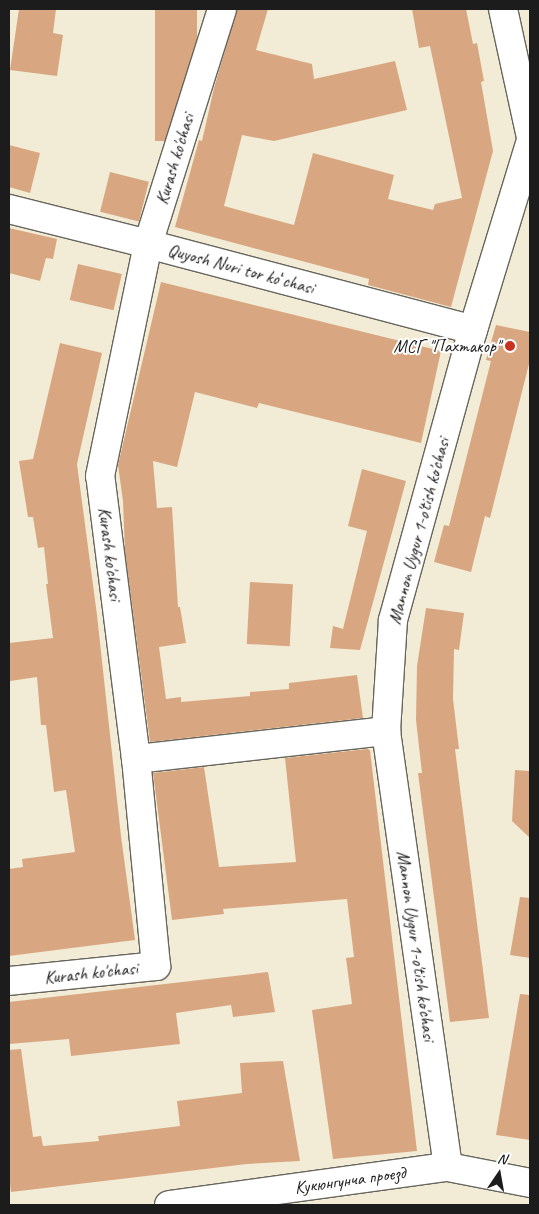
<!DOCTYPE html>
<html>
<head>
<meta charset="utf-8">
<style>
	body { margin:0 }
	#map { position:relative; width:539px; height:1214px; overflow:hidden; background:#f2ecd6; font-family:Caveat,sans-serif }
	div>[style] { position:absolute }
	.building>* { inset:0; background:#d8a781; transform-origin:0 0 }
	.roads { filter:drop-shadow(1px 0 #67655d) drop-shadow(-1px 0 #67655d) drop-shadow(0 1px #67655d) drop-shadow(0 -1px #67655d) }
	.street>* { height:28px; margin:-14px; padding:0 14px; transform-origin:14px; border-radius:14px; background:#fff }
	.dots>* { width:14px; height:14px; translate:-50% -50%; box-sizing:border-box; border:2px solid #fff; border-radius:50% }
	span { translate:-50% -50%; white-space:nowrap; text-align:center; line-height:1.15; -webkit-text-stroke:4px #fff; paint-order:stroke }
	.street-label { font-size:18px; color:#1c1c1c }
	.poi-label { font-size:18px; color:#1c1c1c }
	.right { translate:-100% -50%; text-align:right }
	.frame { position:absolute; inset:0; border:10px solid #1c1c1c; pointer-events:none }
	.north { position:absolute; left:474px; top:1149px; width:50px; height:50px; -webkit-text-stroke:4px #fff; paint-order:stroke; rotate:12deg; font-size:14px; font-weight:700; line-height:20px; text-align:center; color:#1c1c1c }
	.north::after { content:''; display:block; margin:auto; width:18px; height:22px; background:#1c1c1c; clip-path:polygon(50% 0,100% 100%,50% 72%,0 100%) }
</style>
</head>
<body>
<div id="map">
	<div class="building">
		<div style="clip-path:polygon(19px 9px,56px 9px,53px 33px,63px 35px,57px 76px,10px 70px)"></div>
		<div style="left:155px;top:9px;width:42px;height:132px"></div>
		<div style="clip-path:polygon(237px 9px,268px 9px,256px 50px,312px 64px,314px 79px,395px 61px,407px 110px,274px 141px,242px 135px,224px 206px,294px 225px,313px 153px,394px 175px,388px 199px,433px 210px,435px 204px,462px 198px,430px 46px,419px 48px,412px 9px,466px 9px,473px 44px,477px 43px,484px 81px,481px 82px,493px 151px,451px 307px,368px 285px,369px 279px,175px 227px,199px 140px,202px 141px,214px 88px)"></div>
		<div style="clip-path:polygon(9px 145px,40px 153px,30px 193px,9px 187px)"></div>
		<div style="left:110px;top:172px;width:40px;height:41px;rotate:14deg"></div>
		<div style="clip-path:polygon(9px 228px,57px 239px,53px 259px,46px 258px,40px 281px,9px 273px)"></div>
		<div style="left:78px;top:264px;width:45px;height:37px;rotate:13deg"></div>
		<div style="clip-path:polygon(161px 282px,441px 351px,421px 443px,259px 403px,257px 408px,195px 392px,177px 467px,153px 461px,157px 508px,172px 507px,178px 607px,180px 607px,186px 643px,159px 647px,166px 699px,181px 697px,181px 702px,250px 696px,250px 692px,289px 689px,289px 683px,357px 675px,363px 718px,150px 742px,125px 552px,123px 501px,118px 465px)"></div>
		<div style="clip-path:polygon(496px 325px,530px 332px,530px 360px,490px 518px,485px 516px,471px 572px,434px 562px,444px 525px,449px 526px,491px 361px,486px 360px)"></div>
		<div style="clip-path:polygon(60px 343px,102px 353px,77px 464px,97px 615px,121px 836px,135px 940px,9px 956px,9px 869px,23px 867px,22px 859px,75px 852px,66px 790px,54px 792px,46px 725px,41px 725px,37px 677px,10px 681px,9px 666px,9px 643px,53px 638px,46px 584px,48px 584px,44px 547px,38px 548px,33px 517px,28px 517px,19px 461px,33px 459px)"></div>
		<div style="clip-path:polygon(362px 469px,406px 481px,360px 650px,330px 648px,333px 626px,343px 629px,367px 531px,348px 526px)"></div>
		<div style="left:250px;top:582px;width:43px;height:62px;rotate:3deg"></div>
		<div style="clip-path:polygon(426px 608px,464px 613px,459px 650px,454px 649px,453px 699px,459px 749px,455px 749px,489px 1018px,450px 1022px,418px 773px,422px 773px,416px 720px,417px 666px)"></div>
		<div style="clip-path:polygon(367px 749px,370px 750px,417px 1151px,333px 1159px,312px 1010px,352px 1004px,346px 958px,354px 957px,347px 899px,223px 909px,224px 914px,172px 920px,153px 773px,204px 767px,219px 867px,296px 862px,285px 758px)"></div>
		<div style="clip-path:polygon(515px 770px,530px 771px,530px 838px,512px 821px)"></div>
		<div style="clip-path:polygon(520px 897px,530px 898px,530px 958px,510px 955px)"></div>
		<div style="clip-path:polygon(268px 972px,275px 1012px,233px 1017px,231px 1005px,176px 1013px,180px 1044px,71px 1056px,69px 1039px,9px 1044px,9px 1002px)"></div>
		<div style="clip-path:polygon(520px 994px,530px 995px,530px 1140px,496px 1135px)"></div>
		<div style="clip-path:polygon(21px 1049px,33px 1137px,41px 1136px,43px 1146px,99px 1141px,98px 1136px,180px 1126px,177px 1101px,242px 1093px,240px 1063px,283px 1061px,300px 1161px,247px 1164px,11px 1192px,9px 1175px,9px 1050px)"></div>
	</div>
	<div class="roads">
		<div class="street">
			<div style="left:503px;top:9px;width:127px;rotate:77.7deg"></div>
			<div style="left:9px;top:209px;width:143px;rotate:14.1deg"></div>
			<div style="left:148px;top:244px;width:336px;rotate:14.8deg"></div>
			<div style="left:136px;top:759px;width:252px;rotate:-6.4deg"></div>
			<div style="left:9px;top:981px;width:148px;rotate:-5.8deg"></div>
			<div style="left:156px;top:966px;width:208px;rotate:-95.5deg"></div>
			<div style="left:136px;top:759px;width:285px;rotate:-97.2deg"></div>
			<div style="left:100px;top:476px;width:237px;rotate:-78.3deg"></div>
			<div style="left:148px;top:244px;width:246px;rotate:-72.5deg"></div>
			<div style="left:448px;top:1167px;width:440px;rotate:-98.1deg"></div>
			<div style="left:386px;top:731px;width:111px;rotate:-86.4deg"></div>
			<div style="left:393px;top:620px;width:301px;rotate:-74.6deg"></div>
			<div style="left:473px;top:330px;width:195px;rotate:-73deg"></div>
			<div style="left:169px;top:1205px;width:282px;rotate:-7.8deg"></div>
			<div style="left:448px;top:1167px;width:84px;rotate:11deg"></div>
		</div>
	</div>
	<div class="dots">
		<div style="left:510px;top:346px;background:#c8321e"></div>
	</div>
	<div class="street-label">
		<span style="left:175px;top:159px;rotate:-73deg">Kurash ko'chasi</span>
		<span style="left:241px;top:269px;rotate:15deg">Quyosh Nuri tor koʻchasi</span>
		<span style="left:419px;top:531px;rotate:-75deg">Mannon Uygur 1-o'tish ko'chasi</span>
		<span style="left:110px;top:554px;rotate:83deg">Kurash ko'chasi</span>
		<span style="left:416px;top:946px;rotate:82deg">Mannon Uygur 1-o'tish ko'chasi</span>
		<span style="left:91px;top:973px;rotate:-6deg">Kurash ko'chasi</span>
		<span style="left:350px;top:1180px;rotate:-8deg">Кукюнгунча проезд</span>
	</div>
	<div class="poi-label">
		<span class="right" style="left:500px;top:346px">МСГ "Пахтакор"</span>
	</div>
	<div class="frame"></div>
	<div class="north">N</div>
</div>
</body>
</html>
